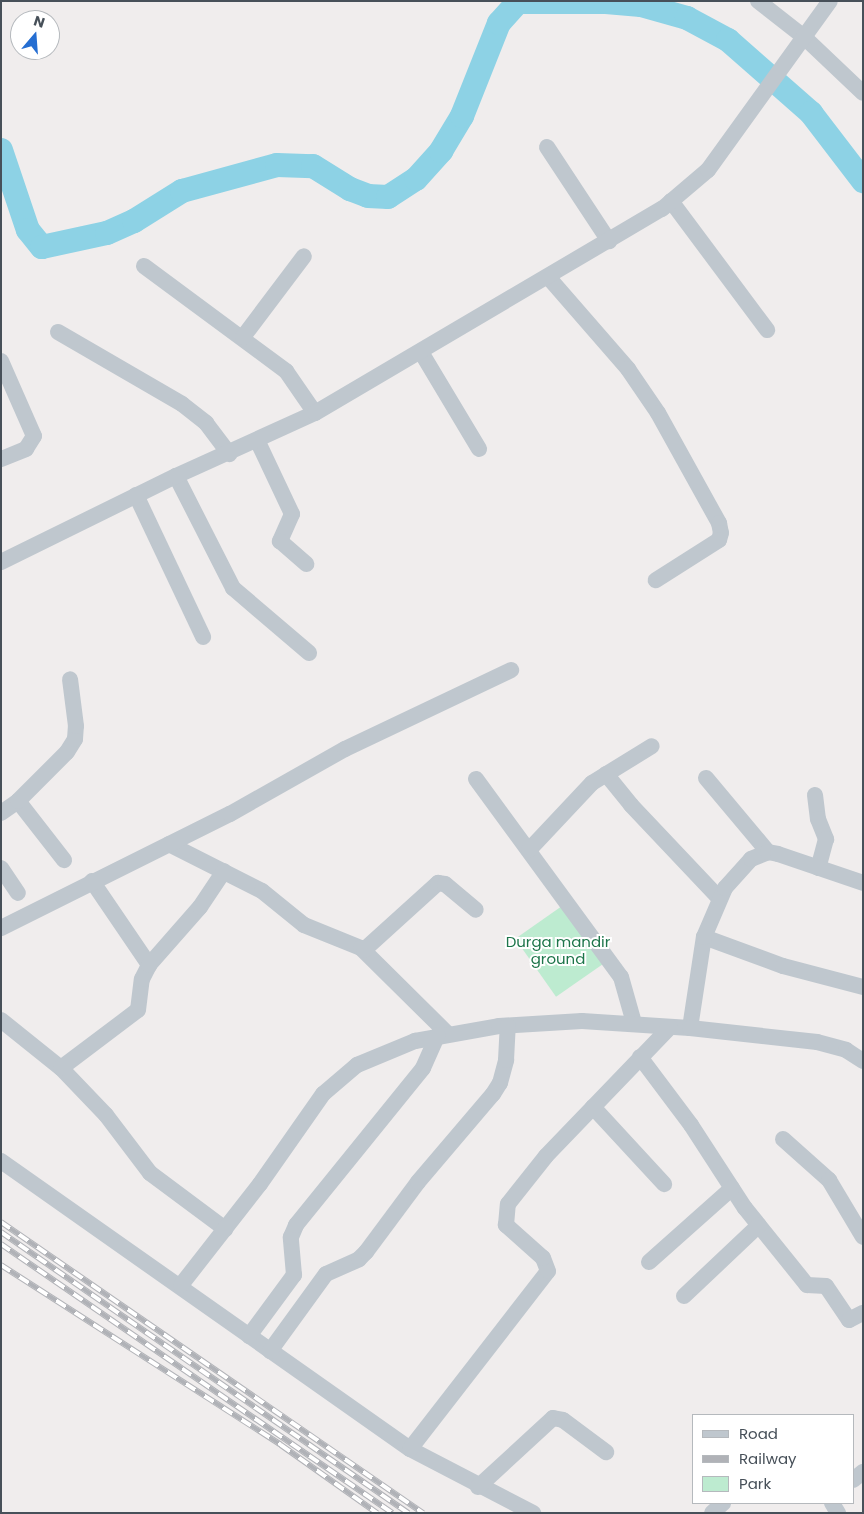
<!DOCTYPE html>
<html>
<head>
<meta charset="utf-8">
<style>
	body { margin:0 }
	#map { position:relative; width:864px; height:1514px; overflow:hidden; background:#f0eded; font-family:Poppins,sans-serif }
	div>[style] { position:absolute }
	.green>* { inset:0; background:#bdebd0; transform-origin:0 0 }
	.river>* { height:24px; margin:-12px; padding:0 12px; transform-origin:12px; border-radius:12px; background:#8dd2e5 }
	.minor>* { height:16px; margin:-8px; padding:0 8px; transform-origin:8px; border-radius:8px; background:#bfc7ce }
	.rail>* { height:5.5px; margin-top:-2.75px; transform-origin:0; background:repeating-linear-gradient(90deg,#fff 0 11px,#b0b2b7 0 22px); box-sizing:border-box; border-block:1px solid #b0b2b7 }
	span { translate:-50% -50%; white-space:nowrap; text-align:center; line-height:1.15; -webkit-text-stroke:4px #fff; paint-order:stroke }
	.park-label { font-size:15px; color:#1d754a }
	.frame { position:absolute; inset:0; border:2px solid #475059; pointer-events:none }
	.legend { position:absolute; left:692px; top:1414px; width:162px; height:90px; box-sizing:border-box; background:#fff; border:1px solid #b5b9bd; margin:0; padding:6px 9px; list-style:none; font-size:15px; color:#475059 }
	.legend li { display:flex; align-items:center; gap:10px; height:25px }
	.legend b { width:25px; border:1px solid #b5b9bd }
	.north { position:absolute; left:10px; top:10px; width:50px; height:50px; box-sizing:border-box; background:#fff; border:1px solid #b5b9bd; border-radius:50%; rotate:18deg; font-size:14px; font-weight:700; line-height:20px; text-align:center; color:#475059 }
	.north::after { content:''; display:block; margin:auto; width:18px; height:22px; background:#256ed2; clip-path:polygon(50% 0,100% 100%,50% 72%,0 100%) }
</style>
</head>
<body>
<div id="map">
	<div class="green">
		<div style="left:562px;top:906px;width:71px;height:57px;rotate:55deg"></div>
	</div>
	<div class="river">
		<div style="left:1px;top:150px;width:84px;rotate:71.4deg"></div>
		<div style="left:28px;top:230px;width:22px;rotate:51deg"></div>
		<div style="left:42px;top:247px;width:66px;rotate:-12.2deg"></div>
		<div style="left:107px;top:233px;width:30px;rotate:-24deg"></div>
		<div style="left:134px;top:221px;width:57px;rotate:-32deg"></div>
		<div style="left:182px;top:191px;width:98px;rotate:-15.3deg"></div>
		<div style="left:277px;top:165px;width:36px;rotate:2deg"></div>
		<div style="left:313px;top:166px;width:44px;rotate:31.9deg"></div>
		<div style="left:350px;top:189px;width:19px;rotate:21deg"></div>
		<div style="left:368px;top:196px;width:20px;rotate:3deg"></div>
		<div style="left:388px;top:197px;width:33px;rotate:-33deg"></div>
		<div style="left:416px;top:179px;width:38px;rotate:-48deg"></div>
		<div style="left:441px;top:151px;width:41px;rotate:-59deg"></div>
		<div style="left:462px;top:116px;width:100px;rotate:-68.3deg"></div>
		<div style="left:499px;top:23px;width:28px;rotate:-48deg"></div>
		<div style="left:518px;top:2px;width:88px"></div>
		<div style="left:606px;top:2px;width:35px;rotate:5deg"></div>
		<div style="left:641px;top:5px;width:48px;rotate:15.8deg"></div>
		<div style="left:687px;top:18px;width:47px;rotate:28.2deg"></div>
		<div style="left:728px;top:40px;width:111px;rotate:41.3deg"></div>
		<div style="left:811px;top:113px;width:86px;rotate:52.6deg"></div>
	</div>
	<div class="minor">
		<div style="left:758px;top:1px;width:58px;rotate:38deg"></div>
		<div style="left:804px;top:37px;width:81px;rotate:43.5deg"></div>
		<div style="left:547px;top:147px;width:113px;rotate:56.6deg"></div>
		<div style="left:671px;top:201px;width:161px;rotate:53.3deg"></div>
		<div style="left:144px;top:266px;width:177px;rotate:36.5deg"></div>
		<div style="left:286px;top:371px;width:51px;rotate:55.4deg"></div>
		<div style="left:549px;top:278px;width:121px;rotate:49deg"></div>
		<div style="left:628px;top:369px;width:53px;rotate:55.7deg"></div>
		<div style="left:658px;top:413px;width:126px;rotate:61deg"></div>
		<div style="left:719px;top:523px;width:10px;rotate:79deg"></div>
		<div style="left:721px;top:533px;width:7px;rotate:106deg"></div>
		<div style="left:719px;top:540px;width:75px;rotate:147.6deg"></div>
		<div style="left:58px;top:332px;width:143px;rotate:30.1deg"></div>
		<div style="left:182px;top:404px;width:31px;rotate:38deg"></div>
		<div style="left:206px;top:423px;width:39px;rotate:53deg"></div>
		<div style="left:243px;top:337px;width:101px;rotate:-53deg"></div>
		<div style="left:421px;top:352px;width:113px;rotate:59.1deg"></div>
		<div style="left:1px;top:361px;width:82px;rotate:66.3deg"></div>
		<div style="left:34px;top:436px;width:15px;rotate:122deg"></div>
		<div style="left:26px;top:449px;width:27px;rotate:158deg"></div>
		<div style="left:257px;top:440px;width:82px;rotate:64.7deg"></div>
		<div style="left:292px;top:514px;width:30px;rotate:114deg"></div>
		<div style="left:280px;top:541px;width:35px;rotate:41deg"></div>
		<div style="left:176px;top:476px;width:126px;rotate:63deg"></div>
		<div style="left:233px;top:588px;width:100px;rotate:40.5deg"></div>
		<div style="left:136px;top:495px;width:157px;rotate:64.7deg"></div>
		<div style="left:1px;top:562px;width:195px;rotate:-26.2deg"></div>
		<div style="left:176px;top:476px;width:153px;rotate:-24.4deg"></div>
		<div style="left:315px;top:413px;width:403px;rotate:-30.5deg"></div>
		<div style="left:662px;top:209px;width:60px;rotate:-40.3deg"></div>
		<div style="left:708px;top:170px;width:208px;rotate:-54.2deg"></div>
		<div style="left:606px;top:774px;width:40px;rotate:51deg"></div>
		<div style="left:631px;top:805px;width:128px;rotate:46.6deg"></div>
		<div style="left:706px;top:778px;width:97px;rotate:50deg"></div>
		<div style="left:476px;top:779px;width:245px;rotate:53.8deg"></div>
		<div style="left:621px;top:977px;width:48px;rotate:74.2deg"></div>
		<div style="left:815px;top:795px;width:24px;rotate:83deg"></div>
		<div style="left:818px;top:819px;width:22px;rotate:68deg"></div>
		<div style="left:826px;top:839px;width:30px;rotate:105deg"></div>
		<div style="left:18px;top:801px;width:75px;rotate:52.1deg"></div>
		<div style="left:1px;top:813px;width:21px;rotate:-35deg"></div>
		<div style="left:18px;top:801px;width:69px;rotate:-45deg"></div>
		<div style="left:67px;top:752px;width:15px;rotate:-58deg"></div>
		<div style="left:75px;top:739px;width:13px;rotate:-86deg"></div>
		<div style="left:76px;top:726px;width:47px;rotate:-97.3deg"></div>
		<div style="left:169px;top:844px;width:104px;rotate:26.8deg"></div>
		<div style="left:262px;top:891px;width:54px;rotate:39deg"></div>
		<div style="left:304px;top:925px;width:61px;rotate:22deg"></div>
		<div style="left:361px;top:948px;width:121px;rotate:44.7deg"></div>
		<div style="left:529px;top:850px;width:92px;rotate:-46.8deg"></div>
		<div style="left:592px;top:783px;width:70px;rotate:-31.7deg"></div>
		<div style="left:1px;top:868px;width:30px;rotate:56deg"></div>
		<div style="left:92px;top:881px;width:102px;rotate:55.8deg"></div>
		<div style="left:1px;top:928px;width:256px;rotate:-26.5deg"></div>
		<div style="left:230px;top:814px;width:132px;rotate:-29.5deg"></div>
		<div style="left:345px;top:749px;width:184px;rotate:-25.4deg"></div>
		<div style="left:704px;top:937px;width:84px;rotate:20.2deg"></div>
		<div style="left:783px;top:966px;width:83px;rotate:14.7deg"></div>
		<div style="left:364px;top:950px;width:100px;rotate:-42.2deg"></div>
		<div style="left:438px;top:883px;width:7px;rotate:8deg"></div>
		<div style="left:445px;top:884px;width:40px;rotate:40deg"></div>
		<div style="left:1px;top:1020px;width:77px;rotate:38.7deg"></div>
		<div style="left:61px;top:1068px;width:65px;rotate:46.2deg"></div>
		<div style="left:106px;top:1115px;width:73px;rotate:52.8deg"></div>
		<div style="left:150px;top:1173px;width:94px;rotate:36.7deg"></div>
		<div style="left:690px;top:1028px;width:92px;rotate:-81.3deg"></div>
		<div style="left:704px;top:937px;width:53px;rotate:-66.8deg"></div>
		<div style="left:725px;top:888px;width:39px;rotate:-48deg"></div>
		<div style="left:751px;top:859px;width:18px;rotate:-22deg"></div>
		<div style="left:768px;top:852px;width:10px;rotate:11deg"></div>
		<div style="left:778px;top:854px;width:90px;rotate:18.8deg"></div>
		<div style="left:640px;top:1057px;width:85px;rotate:53.1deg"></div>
		<div style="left:691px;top:1125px;width:99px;rotate:57deg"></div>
		<div style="left:745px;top:1208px;width:99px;rotate:51.2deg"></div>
		<div style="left:807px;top:1285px;width:19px;rotate:3deg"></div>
		<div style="left:826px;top:1286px;width:41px;rotate:55.9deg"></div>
		<div style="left:849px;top:1320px;width:16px;rotate:-27deg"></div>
		<div style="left:61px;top:1068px;width:96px;rotate:-37deg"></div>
		<div style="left:138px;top:1010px;width:31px;rotate:-83deg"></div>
		<div style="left:142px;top:979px;width:16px;rotate:-63deg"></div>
		<div style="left:149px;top:965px;width:77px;rotate:-48.7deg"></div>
		<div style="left:200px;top:907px;width:43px;rotate:-56.3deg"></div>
		<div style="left:593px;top:1107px;width:105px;rotate:47.3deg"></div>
		<div style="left:783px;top:1139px;width:62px;rotate:41.7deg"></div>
		<div style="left:829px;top:1180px;width:66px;rotate:59.2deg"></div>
		<div style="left:1px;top:1161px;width:500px;rotate:35.15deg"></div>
		<div style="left:410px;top:1449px;width:139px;rotate:27.5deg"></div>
		<div style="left:649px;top:1262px;width:111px;rotate:-41.7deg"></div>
		<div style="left:181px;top:1285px;width:128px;rotate:-52deg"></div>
		<div style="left:260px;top:1184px;width:110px;rotate:-55deg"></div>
		<div style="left:323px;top:1094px;width:45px;rotate:-40.5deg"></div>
		<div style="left:357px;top:1065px;width:63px;rotate:-22.5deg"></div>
		<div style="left:415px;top:1041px;width:85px;rotate:-10.1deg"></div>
		<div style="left:499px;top:1026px;width:83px;rotate:-3.4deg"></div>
		<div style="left:582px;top:1021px;width:108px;rotate:3.7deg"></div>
		<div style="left:690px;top:1028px;width:128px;rotate:6.3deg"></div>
		<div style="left:817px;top:1042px;width:30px;rotate:15deg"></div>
		<div style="left:846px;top:1050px;width:20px;rotate:33deg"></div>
		<div style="left:684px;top:1296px;width:103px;rotate:-43.4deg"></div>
		<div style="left:249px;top:1336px;width:76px;rotate:-53.6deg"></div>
		<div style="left:294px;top:1275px;width:38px;rotate:-95deg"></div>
		<div style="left:291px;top:1237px;width:13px;rotate:-67deg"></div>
		<div style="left:296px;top:1225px;width:202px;rotate:-51deg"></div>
		<div style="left:423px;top:1068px;width:36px;rotate:-66deg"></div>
		<div style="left:270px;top:1351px;width:95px;rotate:-54deg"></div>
		<div style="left:326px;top:1274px;width:36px;rotate:-24deg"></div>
		<div style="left:359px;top:1259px;width:10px;rotate:-45deg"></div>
		<div style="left:366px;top:1252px;width:87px;rotate:-53.4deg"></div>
		<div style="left:418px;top:1182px;width:116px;rotate:-49.6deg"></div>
		<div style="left:493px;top:1094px;width:13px;rotate:-58deg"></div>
		<div style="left:500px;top:1083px;width:24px;rotate:-75deg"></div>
		<div style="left:506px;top:1060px;width:34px;rotate:-87deg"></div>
		<div style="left:410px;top:1449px;width:225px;rotate:-52.2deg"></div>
		<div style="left:548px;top:1271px;width:14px;rotate:-111deg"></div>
		<div style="left:543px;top:1258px;width:50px;rotate:-138.3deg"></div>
		<div style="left:506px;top:1225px;width:21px;rotate:-85deg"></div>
		<div style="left:508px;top:1204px;width:61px;rotate:-51.6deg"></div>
		<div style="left:546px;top:1156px;width:179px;rotate:-46.1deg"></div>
		<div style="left:853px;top:1480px;width:13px;rotate:-39deg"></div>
		<div style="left:478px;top:1487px;width:102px;rotate:-42.6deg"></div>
		<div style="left:553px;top:1418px;width:10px;rotate:11deg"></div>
		<div style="left:563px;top:1420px;width:54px;rotate:36.7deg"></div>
		<div style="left:832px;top:1503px;width:12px;rotate:59deg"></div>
		<div style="left:712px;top:1513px;width:15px;rotate:-42deg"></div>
	</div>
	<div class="rail">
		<div style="left:1px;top:1222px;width:513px;rotate:34.59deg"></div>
		<div style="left:1px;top:1232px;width:495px;rotate:34.6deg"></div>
		<div style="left:1px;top:1244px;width:475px;rotate:34.5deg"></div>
		<div style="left:1px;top:1265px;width:333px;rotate:32.7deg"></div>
		<div style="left:281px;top:1445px;width:118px;rotate:35.3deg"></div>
	</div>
	<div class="park-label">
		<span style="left:558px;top:950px">Durga mandir<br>ground</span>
	</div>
	<div class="frame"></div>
	<ul class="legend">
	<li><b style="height:6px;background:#bfc7ce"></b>Road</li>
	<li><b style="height:6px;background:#b0b2b7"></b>Railway</li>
	<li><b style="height:14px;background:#bdebd0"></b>Park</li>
	</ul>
	<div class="north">N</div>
</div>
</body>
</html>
